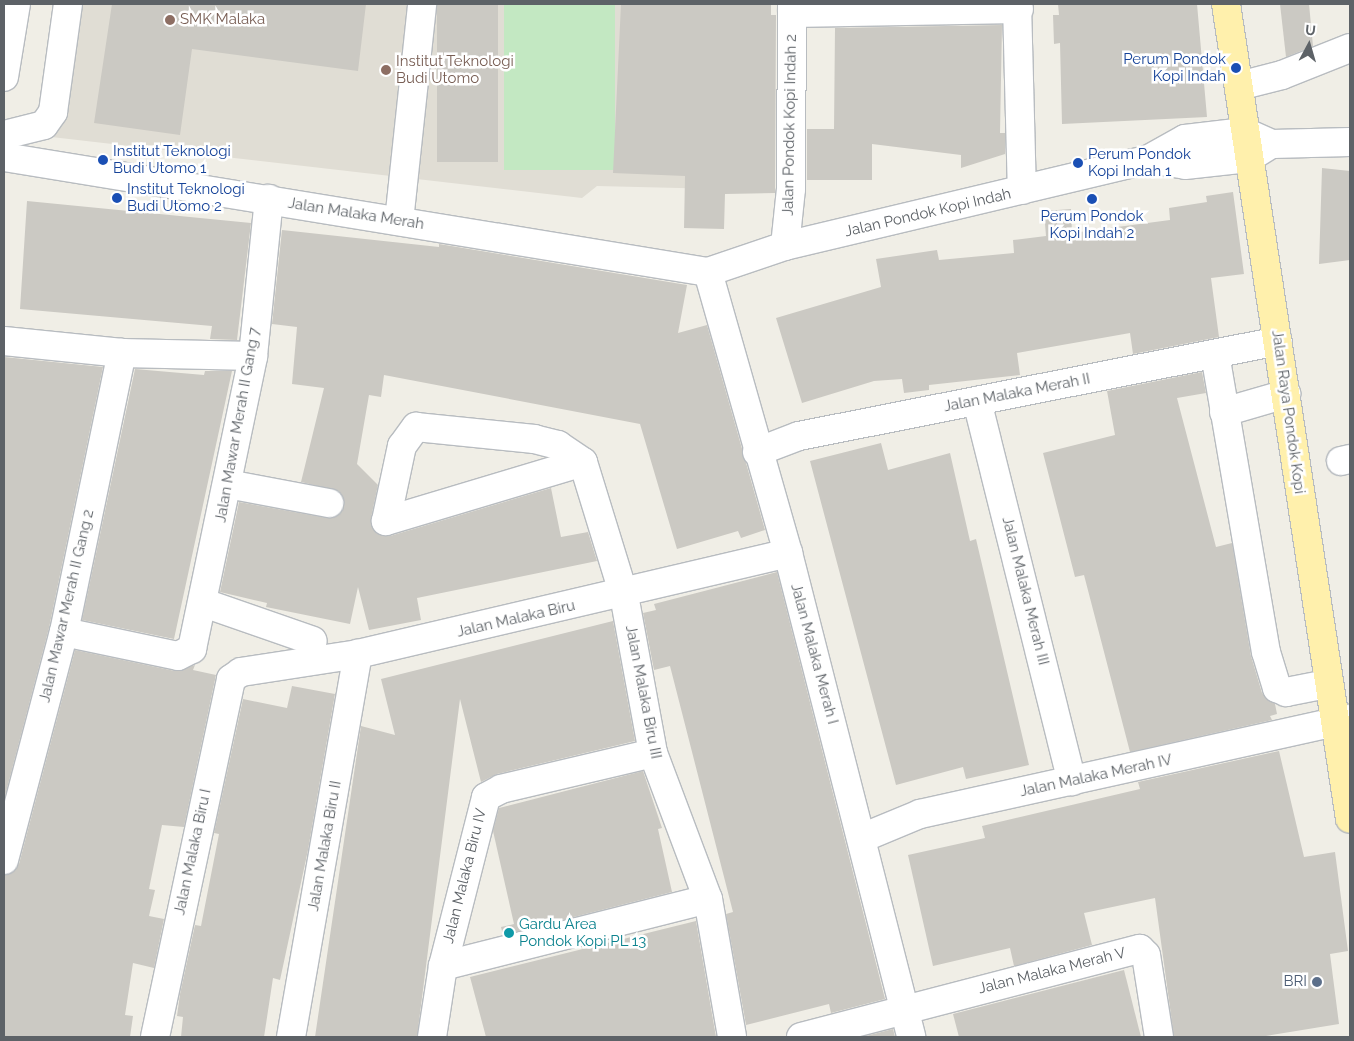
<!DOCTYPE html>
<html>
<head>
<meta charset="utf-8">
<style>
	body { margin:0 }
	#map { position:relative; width:1354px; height:1041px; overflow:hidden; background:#f0eee6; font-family:Raleway,sans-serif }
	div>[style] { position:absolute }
	.education>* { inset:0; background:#e0ddd4 }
	.green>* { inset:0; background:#c3e8c2; transform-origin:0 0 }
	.building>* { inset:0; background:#cbc9c3; transform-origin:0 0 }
	.roads { filter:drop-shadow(1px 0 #b8bcc0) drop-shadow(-1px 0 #b8bcc0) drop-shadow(0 1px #b8bcc0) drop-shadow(0 -1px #b8bcc0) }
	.minor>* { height:28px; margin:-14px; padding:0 14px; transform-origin:14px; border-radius:14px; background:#fff }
	.major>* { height:28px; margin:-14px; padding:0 14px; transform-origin:14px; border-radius:14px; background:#fff0ac }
	.dots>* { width:14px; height:14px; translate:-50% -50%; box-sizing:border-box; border:2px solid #fff; border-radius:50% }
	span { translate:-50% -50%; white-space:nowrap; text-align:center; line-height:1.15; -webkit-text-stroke:5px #fff; paint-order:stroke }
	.education-label { font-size:15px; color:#785e54 }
	.left { translate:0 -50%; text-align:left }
	.transit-label { font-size:15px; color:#164399 }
	.right { translate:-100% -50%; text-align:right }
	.street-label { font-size:15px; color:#5d6267 }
	.culture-label { font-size:15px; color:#0d838f }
	.service-label { font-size:15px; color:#4e5e75 }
	.frame { position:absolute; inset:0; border:5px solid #5d6267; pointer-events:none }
	.north { position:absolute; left:1284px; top:20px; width:50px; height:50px; -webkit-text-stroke:4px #fff; paint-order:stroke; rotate:6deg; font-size:14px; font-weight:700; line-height:20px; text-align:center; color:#5d6267 }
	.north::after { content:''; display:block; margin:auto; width:18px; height:22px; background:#5d6267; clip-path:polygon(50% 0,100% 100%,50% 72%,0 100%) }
</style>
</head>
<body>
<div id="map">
	<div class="education">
		<div style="clip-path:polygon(62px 4px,725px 4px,720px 189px,597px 186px,582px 198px,34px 135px)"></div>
	</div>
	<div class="green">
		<div style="left:504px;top:4px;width:111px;height:166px"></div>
	</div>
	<div class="building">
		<div style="clip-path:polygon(112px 4px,366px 4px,358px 71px,192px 49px,180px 135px,94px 123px)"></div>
		<div style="left:437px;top:4px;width:61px;height:158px"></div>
		<div style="clip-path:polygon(621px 4px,771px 4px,771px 15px,776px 15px,775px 193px,725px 194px,724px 229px,684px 228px,685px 176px,613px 173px)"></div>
		<div style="clip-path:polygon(1058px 4px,1197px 4px,1207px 117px,1062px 124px,1060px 43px,1054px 44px,1053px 15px,1059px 15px)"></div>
		<div style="clip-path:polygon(1280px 4px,1309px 4px,1313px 46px,1286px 57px)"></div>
		<div style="clip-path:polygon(1002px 25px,1000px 133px,1005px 133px,1005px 154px,961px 168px,961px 155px,872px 144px,872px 180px,807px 180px,807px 129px,834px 129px,835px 28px)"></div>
		<div style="clip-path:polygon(1322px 168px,1350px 171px,1350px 260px,1319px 264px)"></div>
		<div style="clip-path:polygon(1233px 192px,1244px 274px,1211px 278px,1219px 337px,1133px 354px,1130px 333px,1017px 353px,1020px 375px,929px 385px,929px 390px,904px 393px,902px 379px,874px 381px,802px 403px,776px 318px,881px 287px,876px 259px,937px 250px,939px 260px,1014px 253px,1013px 240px,1046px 236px,1044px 211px,1071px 209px,1072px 233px,1170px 220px,1169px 208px,1207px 202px,1206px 196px)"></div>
		<div style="clip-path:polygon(27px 201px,251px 223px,237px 340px,210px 339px,212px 326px,20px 309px)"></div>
		<div style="clip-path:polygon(282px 230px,439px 247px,439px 244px,687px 285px,678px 333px,707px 325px,765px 530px,741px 538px,738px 531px,677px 549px,640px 424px,384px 375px,381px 397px,369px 395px,357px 464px,378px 485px,371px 518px,376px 533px,390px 536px,551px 488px,561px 537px,588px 532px,597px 561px,417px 598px,421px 620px,369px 630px,358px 587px,350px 624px,266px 607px,267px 603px,220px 592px,239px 502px,327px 518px,340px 514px,344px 505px,339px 491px,301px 482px,324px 388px,292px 384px,297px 327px,272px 324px)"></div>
		<div style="clip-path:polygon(4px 357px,103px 367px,49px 628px,4px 800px)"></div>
		<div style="clip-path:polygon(135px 369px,204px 375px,205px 371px,232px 371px,174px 639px,82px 620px)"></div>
		<div style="clip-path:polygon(1202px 372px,1206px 393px,1177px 398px,1216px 547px,1232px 543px,1251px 656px,1262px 693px,1275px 704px,1277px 714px,1270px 716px,1272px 720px,1130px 752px,1084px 575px,1075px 577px,1043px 453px,1115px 435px,1107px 391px)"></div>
		<div style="clip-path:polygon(881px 443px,888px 470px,950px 453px,970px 541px,976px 539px,1029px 765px,966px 779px,963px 767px,896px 785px,810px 461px)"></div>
		<div style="clip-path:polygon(777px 572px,885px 999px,831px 1013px,829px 1004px,746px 1025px,726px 914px,733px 912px,670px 666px,654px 670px,643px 613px,656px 610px,654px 604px)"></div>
		<div style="clip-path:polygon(613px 621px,635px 741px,497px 774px,481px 782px,460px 699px,417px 1037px,315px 1037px,361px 726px,395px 735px,381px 679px)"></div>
		<div style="clip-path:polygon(75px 650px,175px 671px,195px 665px,193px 670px,216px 675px,184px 827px,162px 825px,149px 889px,155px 890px,149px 916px,164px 919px,154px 968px,133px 963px,125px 1015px,133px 1016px,130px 1037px,4px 1037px,4px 875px,19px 864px)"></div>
		<div style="clip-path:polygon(292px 686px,335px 694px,308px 850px,280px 980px,273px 978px,264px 1037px,181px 1037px,183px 1017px,177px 1016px,180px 994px,195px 925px,201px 926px,219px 834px,214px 833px,243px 699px,287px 708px)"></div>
		<div style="clip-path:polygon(1279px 751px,1304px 857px,1335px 852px,1348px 951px,1330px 954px,1339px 1024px,1260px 1037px,1174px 1037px,1155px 898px,1084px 913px,1092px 945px,1014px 966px,1010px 948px,933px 966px,908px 855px,985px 838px,982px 826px,1140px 789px,1138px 782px)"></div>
		<div style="clip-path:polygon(643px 771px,662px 828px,658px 829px,672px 892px,503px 935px,501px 927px,514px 924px,493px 831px,499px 808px)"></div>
		<div style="clip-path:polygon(696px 921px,716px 1037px,486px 1037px,470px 977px)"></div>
		<div style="clip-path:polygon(1124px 970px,1141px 1037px,959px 1037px,953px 1014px)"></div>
		<div style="clip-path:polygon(893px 1029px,895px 1037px,862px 1037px)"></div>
	</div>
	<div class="roads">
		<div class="minor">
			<div style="left:1017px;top:4px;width:186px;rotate:88.5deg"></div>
			<div style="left:792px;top:13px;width:227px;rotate:-1deg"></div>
			<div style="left:4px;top:77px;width:74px;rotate:-80.7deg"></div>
			<div style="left:1239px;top:86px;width:44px;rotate:-14.3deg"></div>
			<div style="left:1282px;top:75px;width:73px;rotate:-21.7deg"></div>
			<div style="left:4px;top:135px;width:41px;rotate:-14deg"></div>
			<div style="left:44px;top:125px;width:16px;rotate:-55deg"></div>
			<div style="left:53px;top:112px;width:109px;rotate:-82.1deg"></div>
			<div style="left:4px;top:157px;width:713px;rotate:9.28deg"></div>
			<div style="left:708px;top:272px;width:81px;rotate:-18.7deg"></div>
			<div style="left:785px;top:246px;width:374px;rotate:-13.4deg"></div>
			<div style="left:1149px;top:159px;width:41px;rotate:-29.1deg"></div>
			<div style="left:1185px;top:139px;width:60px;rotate:-6.7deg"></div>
			<div style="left:1245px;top:132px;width:30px;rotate:24deg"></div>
			<div style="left:1272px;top:144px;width:78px;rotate:-1.5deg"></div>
			<div style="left:1149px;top:159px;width:36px;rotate:9deg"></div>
			<div style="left:1185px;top:165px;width:64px;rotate:-6.2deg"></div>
			<div style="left:1249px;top:158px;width:25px;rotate:-32deg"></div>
			<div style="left:399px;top:221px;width:218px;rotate:-83.9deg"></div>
			<div style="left:785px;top:246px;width:57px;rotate:-84deg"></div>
			<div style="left:791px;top:189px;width:185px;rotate:-89.7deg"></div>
			<div style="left:708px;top:272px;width:292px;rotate:74.1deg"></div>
			<div style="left:788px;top:553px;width:499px;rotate:75.7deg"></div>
			<div style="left:4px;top:341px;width:119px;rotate:5.8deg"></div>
			<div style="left:122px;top:353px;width:131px;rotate:1.3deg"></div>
			<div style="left:1215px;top:354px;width:302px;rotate:80.3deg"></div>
			<div style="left:1266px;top:652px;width:38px;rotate:73deg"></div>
			<div style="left:1277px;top:688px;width:10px;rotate:24deg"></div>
			<div style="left:1286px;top:692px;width:42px;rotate:-11deg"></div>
			<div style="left:977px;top:401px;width:392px;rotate:76deg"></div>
			<div style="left:1224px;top:412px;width:65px;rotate:-16.2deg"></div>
			<div style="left:757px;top:452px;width:45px;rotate:-20.9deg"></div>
			<div style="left:799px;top:436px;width:488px;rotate:-11.2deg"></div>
			<div style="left:1341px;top:461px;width:9px;rotate:-13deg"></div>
			<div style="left:583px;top:462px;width:206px;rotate:163.3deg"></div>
			<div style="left:386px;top:521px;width:77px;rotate:-78deg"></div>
			<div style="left:402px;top:446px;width:24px;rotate:-54deg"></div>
			<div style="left:416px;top:427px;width:119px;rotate:5.8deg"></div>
			<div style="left:534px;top:439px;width:25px;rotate:14deg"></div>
			<div style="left:558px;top:445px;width:30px;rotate:34deg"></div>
			<div style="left:583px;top:462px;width:139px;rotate:72.9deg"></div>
			<div style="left:624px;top:595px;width:161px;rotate:79.6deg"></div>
			<div style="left:653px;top:753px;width:156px;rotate:69.4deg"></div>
			<div style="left:708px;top:899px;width:140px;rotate:80.1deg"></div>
			<div style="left:228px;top:484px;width:103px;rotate:10.7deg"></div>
			<div style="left:204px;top:603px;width:115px;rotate:19.2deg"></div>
			<div style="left:64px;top:632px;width:116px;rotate:11.9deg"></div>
			<div style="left:178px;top:656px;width:16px;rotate:-27deg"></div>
			<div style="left:192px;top:649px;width:299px;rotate:-78.2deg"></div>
			<div style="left:253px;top:356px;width:158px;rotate:-84.2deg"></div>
			<div style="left:862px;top:838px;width:63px;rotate:-22.5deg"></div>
			<div style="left:920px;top:814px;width:440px;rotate:-12.5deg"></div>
			<div style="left:4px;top:860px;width:236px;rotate:-75.3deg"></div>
			<div style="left:64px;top:632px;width:285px;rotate:-78.3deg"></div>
			<div style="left:443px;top:966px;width:273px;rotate:-14.2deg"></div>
			<div style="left:155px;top:1037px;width:366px;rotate:-78deg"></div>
			<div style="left:231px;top:679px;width:12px;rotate:-35deg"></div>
			<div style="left:241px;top:672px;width:118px;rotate:-8.7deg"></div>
			<div style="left:358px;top:654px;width:442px;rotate:-13.2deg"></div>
			<div style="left:291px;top:1037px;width:389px;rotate:-80.1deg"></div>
			<div style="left:432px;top:1037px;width:72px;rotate:-81.2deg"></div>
			<div style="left:443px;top:966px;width:174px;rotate:-75.7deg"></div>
			<div style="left:486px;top:797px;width:17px;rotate:-28deg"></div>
			<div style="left:501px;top:789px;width:156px;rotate:-13.3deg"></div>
			<div style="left:801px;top:1037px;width:350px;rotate:-14.6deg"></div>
			<div style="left:1140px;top:949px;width:8px;rotate:45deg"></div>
			<div style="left:1146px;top:955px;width:83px;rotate:81deg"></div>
		</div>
		<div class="major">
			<div style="left:1226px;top:4px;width:824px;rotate:81.35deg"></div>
		</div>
	</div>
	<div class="dots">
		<div style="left:170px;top:20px;background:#8d6e63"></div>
		<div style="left:1236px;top:68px;background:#1a4fb4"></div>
		<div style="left:386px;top:70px;background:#8d6e63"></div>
		<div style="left:103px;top:160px;background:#1a4fb4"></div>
		<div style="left:1078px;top:163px;background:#1a4fb4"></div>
		<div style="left:117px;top:198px;background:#1a4fb4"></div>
		<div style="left:1092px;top:199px;background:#1a4fb4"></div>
		<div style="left:509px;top:933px;background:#0f9aa8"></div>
		<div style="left:1317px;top:982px;background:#5c6f8a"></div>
	</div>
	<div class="education-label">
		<span class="left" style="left:180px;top:20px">SMK Malaka</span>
		<span class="left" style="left:396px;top:70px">Institut Teknologi<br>Budi Utomo</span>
	</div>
	<div class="transit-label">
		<span class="right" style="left:1226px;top:68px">Perum Pondok<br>Kopi Indah</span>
		<span class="left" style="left:113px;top:160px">Institut Teknologi<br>Budi Utomo 1</span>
		<span class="left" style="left:1088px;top:163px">Perum Pondok<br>Kopi Indah 1</span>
		<span class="left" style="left:127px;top:198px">Institut Teknologi<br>Budi Utomo 2</span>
		<span style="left:1092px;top:225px">Perum Pondok<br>Kopi Indah 2</span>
	</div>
	<div class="street-label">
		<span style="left:790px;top:125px;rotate:-89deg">Jalan Pondok Kopi Indah 2</span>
		<span style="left:928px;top:213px;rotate:-13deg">Jalan Pondok Kopi Indah</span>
		<span style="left:356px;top:214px;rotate:9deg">Jalan Malaka Merah</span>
		<span style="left:1017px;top:393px;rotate:-11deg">Jalan Malaka Merah II</span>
		<span style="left:1288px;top:412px;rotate:82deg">Jalan Raya Pondok Kopi</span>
		<span style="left:238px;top:425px;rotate:-80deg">Jalan Mawar Merah II Gang 7</span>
		<span style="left:1025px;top:591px;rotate:76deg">Jalan Malaka Merah III</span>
		<span style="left:67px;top:606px;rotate:-77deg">Jalan Mawar Merah II Gang 2</span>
		<span style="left:516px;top:619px;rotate:-13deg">Jalan Malaka Biru</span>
		<span style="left:814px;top:654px;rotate:75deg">Jalan Malaka Merah I</span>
		<span style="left:643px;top:692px;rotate:79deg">Jalan Malaka Biru III</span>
		<span style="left:1096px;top:776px;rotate:-12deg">Jalan Malaka Merah IV</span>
		<span style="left:325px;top:846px;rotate:-80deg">Jalan Malaka Biru II</span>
		<span style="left:193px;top:852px;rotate:-78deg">Jalan Malaka Biru I</span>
		<span style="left:465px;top:876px;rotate:-76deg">Jalan Malaka Biru IV</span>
		<span style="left:1052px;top:971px;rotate:-14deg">Jalan Malaka Merah V</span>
	</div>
	<div class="culture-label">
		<span class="left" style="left:519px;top:933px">Gardu Area<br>Pondok Kopi PL 13</span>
	</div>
	<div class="service-label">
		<span class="right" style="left:1307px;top:982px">BRI</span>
	</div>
	<div class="frame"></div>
	<div class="north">U</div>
</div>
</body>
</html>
